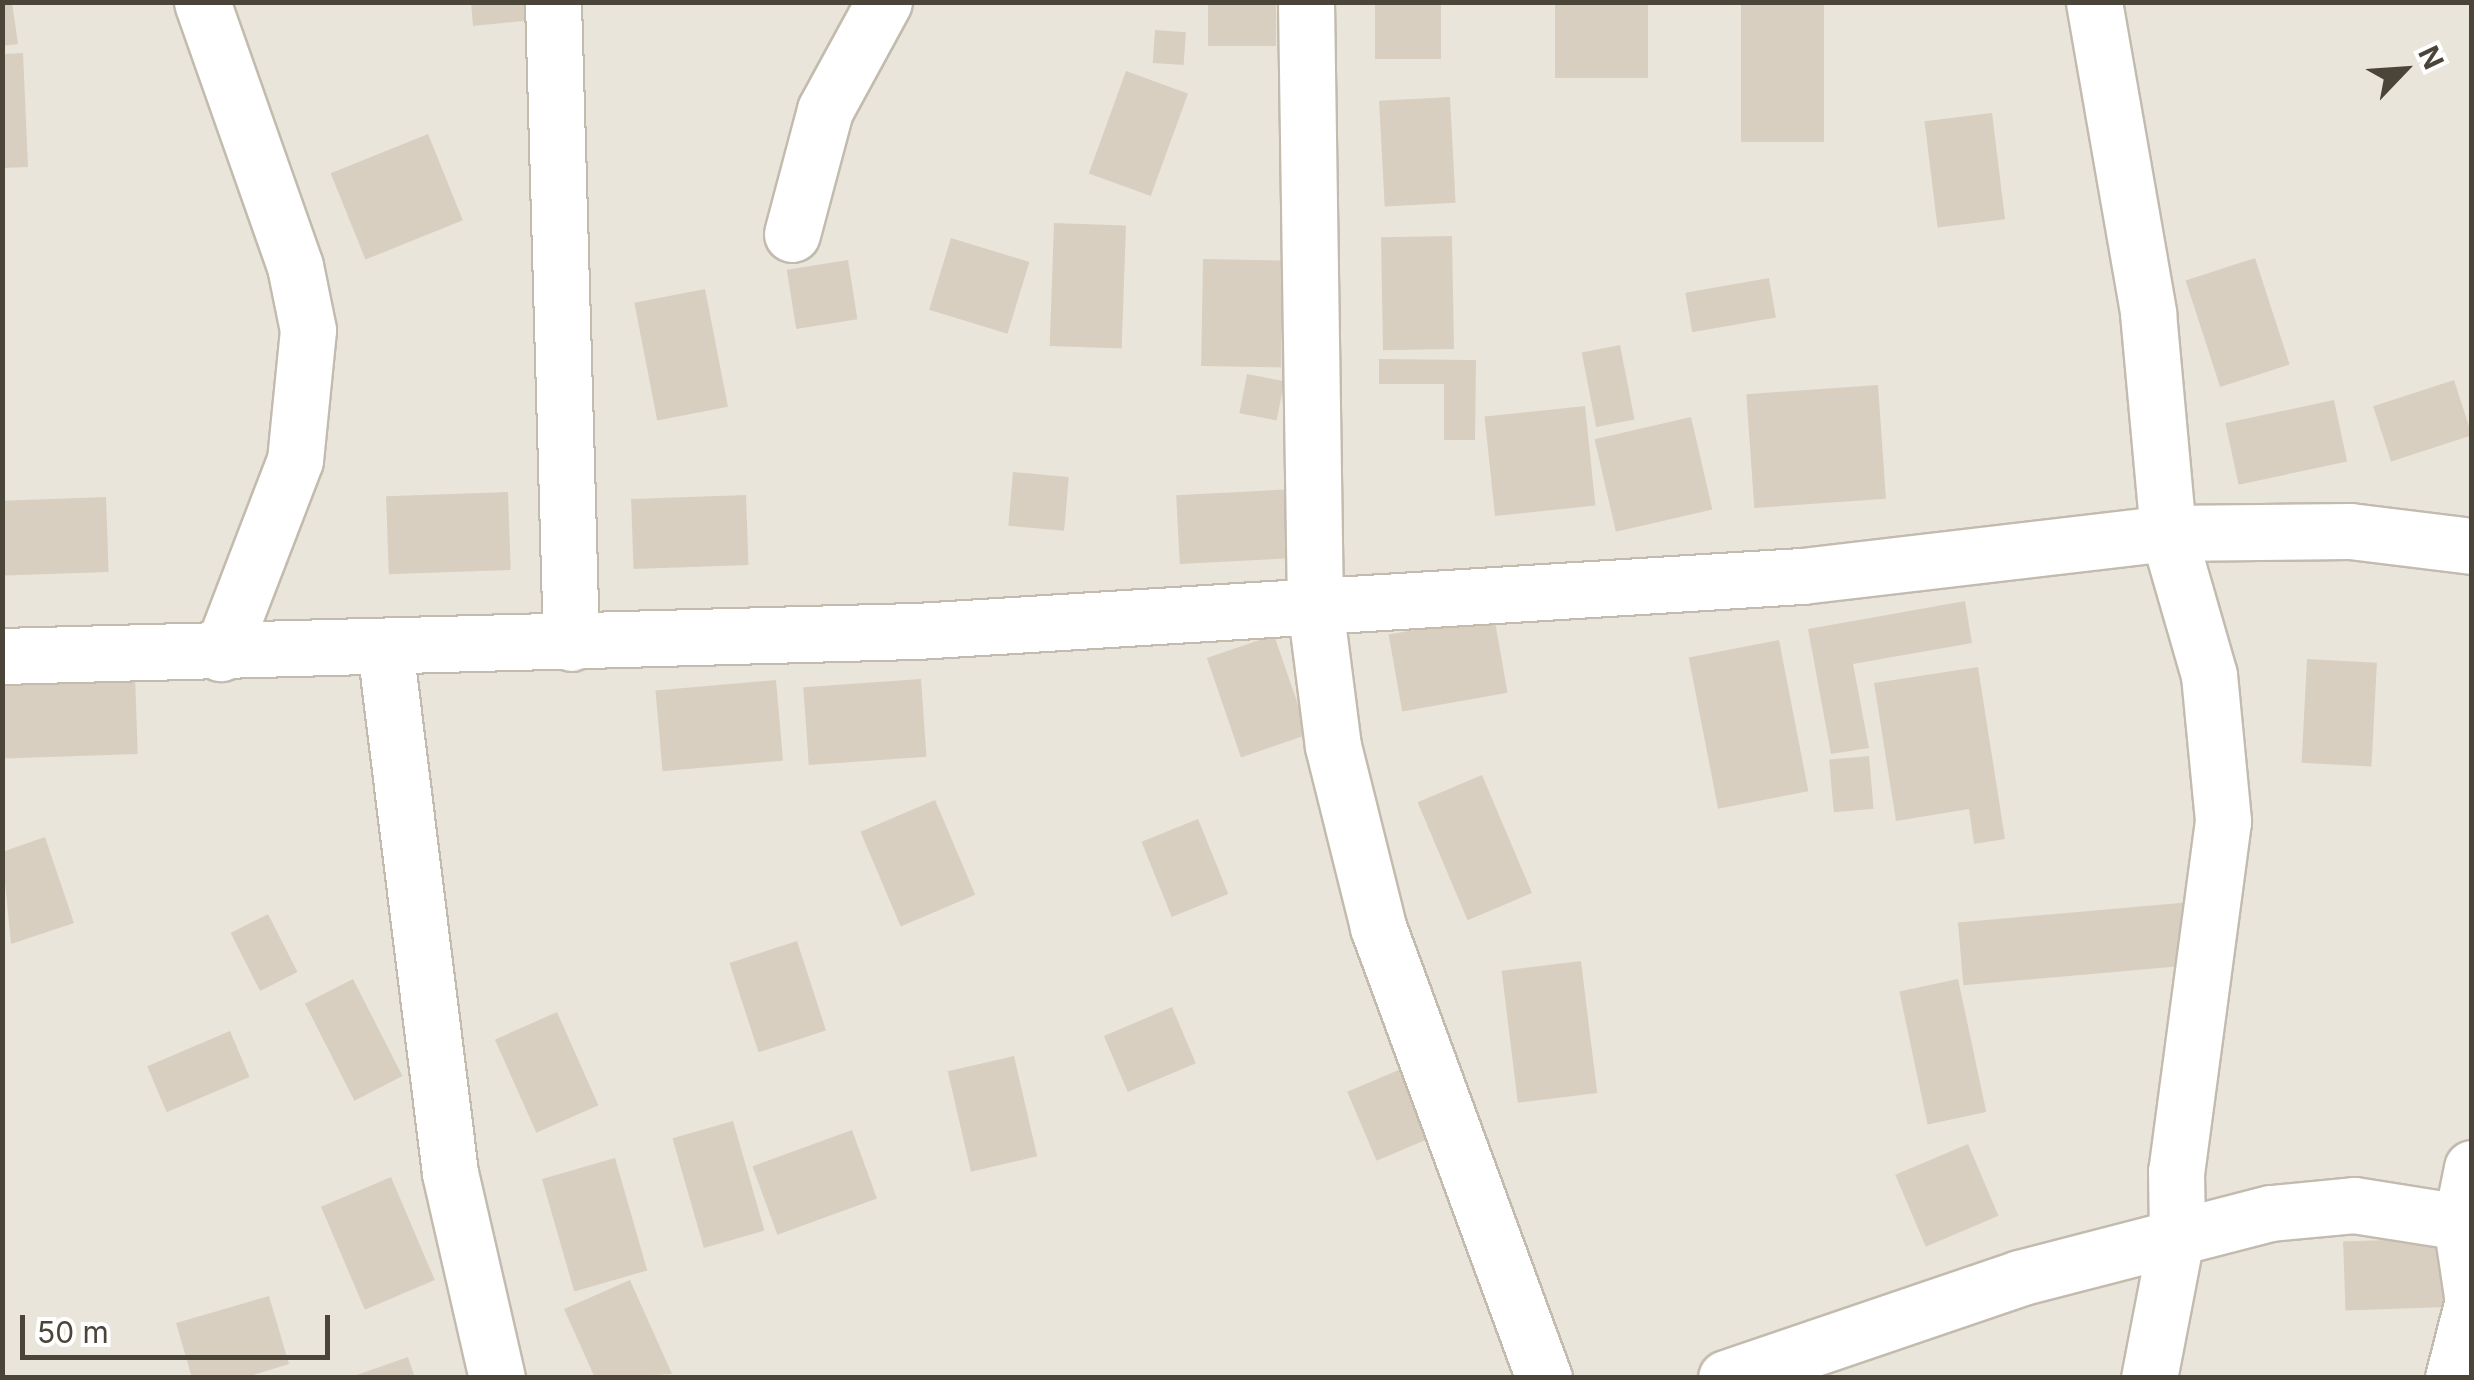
<!DOCTYPE html>
<html>
<head>
<meta charset="utf-8">
<style>
	body { margin:0 }
	#map { position:relative; width:2474px; height:1380px; overflow:hidden; background:#f6f3ec; font-family:Inter,sans-serif }
	div>[style] { position:absolute }
	.residential>* { inset:0; background:#eae5da; transform-origin:0 0 }
	.building>* { inset:0; background:#d8cfc1; transform-origin:0 0 }
	.roads { filter:drop-shadow(2px 0 #c2bbae) drop-shadow(-2px 0 #c2bbae) drop-shadow(0 2px #c2bbae) drop-shadow(0 -2px #c2bbae) }
	.minor>* { height:55px; margin:-27.5px; padding:0 27.5px; transform-origin:27.5px; border-radius:27.5px; background:#fff }
	span { translate:-50% -50%; white-space:nowrap; text-align:center; line-height:1.15; -webkit-text-stroke:10px #fff; paint-order:stroke }
	.frame { position:absolute; inset:0; border:5px solid #4b4439; pointer-events:none }
	.north { position:absolute; left:2354px; top:20px; width:100px; height:100px; -webkit-text-stroke:8px #fff; paint-order:stroke; rotate:65deg; font-size:28px; font-weight:700; line-height:40px; text-align:center; color:#4b4439 }
	.north::after { content:''; display:block; margin:auto; width:35px; height:45px; background:#4b4439; clip-path:polygon(50% 0,100% 100%,50% 72%,0 100%) }
	.scale { position:absolute; left:20px; top:1315px; width:310px; height:45px; box-sizing:border-box; border:5px solid #4b4439; border-top:0; padding-left:12px; font-size:30px; line-height:35px; white-space:nowrap; color:#4b4439; -webkit-text-stroke:8px #fff; paint-order:stroke }
</style>
</head>
<body>
<div id="map">
	<div class="residential">
		<div style="left:3px;top:3px;width:2468px;height:1374px"></div>
	</div>
	<div class="building">
		<div style="clip-path:polygon(2px 2px,12px 2px,18px 44px,2px 46px)"></div>
		<div style="clip-path:polygon(471px 2px,543px 2px,544px 19px,473px 26px)"></div>
		<div style="left:1375px;top:2px;width:66px;height:57px"></div>
		<div style="left:1555px;top:2px;width:93px;height:76px"></div>
		<div style="left:1741px;top:2px;width:83px;height:140px"></div>
		<div style="left:1208px;top:3px;width:68px;height:43px"></div>
		<div style="left:1155px;top:30px;width:31px;height:33px;rotate:4deg"></div>
		<div style="clip-path:polygon(23px 53px,28px 167px,2px 168px,2px 54px)"></div>
		<div style="left:1126px;top:71px;width:66px;height:109px;rotate:20deg"></div>
		<div style="left:1450px;top:97px;width:106px;height:71px;rotate:87deg"></div>
		<div style="left:1992px;top:113px;width:107px;height:68px;rotate:83deg"></div>
		<div style="left:428px;top:134px;width:93px;height:105px;rotate:68deg"></div>
		<div style="left:1054px;top:223px;width:72px;height:123px;rotate:2deg"></div>
		<div style="left:1452px;top:236px;width:113px;height:71px;rotate:89deg"></div>
		<div style="left:951px;top:238px;width:82px;height:75px;rotate:17deg"></div>
		<div style="left:2255px;top:258px;width:112px;height:73px;rotate:72deg"></div>
		<div style="left:1203px;top:259px;width:80px;height:107px;rotate:1deg"></div>
		<div style="left:848px;top:260px;width:60px;height:62px;rotate:81deg"></div>
		<div style="left:1769px;top:278px;width:40px;height:85px;rotate:80deg"></div>
		<div style="left:705px;top:289px;width:120px;height:72px;rotate:79deg"></div>
		<div style="left:1620px;top:345px;width:76px;height:39px;rotate:79deg"></div>
		<div style="clip-path:polygon(1379px 359px,1476px 360px,1475px 440px,1444px 440px,1444px 384px,1379px 384px)"></div>
		<div style="left:1247px;top:374px;width:38px;height:40px;rotate:11deg"></div>
		<div style="left:2454px;top:380px;width:58px;height:85px;rotate:72deg"></div>
		<div style="left:1878px;top:385px;width:114px;height:132px;rotate:86deg"></div>
		<div style="left:2334px;top:400px;width:63px;height:111px;rotate:78deg"></div>
		<div style="left:1585px;top:406px;width:100px;height:101px;rotate:84deg"></div>
		<div style="left:1691px;top:417px;width:95px;height:99px;rotate:77deg"></div>
		<div style="left:1013px;top:472px;width:56px;height:54px;rotate:5deg"></div>
		<div style="left:1294px;top:489px;width:69px;height:118px;rotate:87deg"></div>
		<div style="left:508px;top:492px;width:78px;height:122px;rotate:88deg"></div>
		<div style="left:746px;top:495px;width:70px;height:115px;rotate:88deg"></div>
		<div style="left:106px;top:497px;width:75px;height:104px;rotate:88deg"></div>
		<div style="clip-path:polygon(1965px 601px,1972px 643px,1853px 664px,1869px 748px,1831px 754px,1808px 629px)"></div>
		<div style="left:1494px;top:616px;width:78px;height:107px;rotate:80deg"></div>
		<div style="left:1274px;top:635px;width:105px;height:71px;rotate:71deg"></div>
		<div style="left:1779px;top:640px;width:154px;height:92px;rotate:79deg"></div>
		<div style="left:2307px;top:659px;width:70px;height:104px;rotate:3deg"></div>
		<div style="clip-path:polygon(1978px 667px,2005px 839px,1974px 844px,1969px 809px,1896px 821px,1874px 683px)"></div>
		<div style="left:135px;top:676px;width:78px;height:133px;rotate:88deg"></div>
		<div style="left:921px;top:679px;width:78px;height:118px;rotate:86deg"></div>
		<div style="left:776px;top:680px;width:81px;height:121px;rotate:85deg"></div>
		<div style="left:1869px;top:756px;width:53px;height:40px;rotate:85deg"></div>
		<div style="left:1482px;top:775px;width:128px;height:70px;rotate:67deg"></div>
		<div style="left:935px;top:800px;width:103px;height:81px;rotate:67deg"></div>
		<div style="left:1198px;top:819px;width:81px;height:61px;rotate:68deg"></div>
		<div style="clip-path:polygon(45px 837px,74px 923px,11px 944px,2px 852px)"></div>
		<div style="left:2191px;top:902px;width:63px;height:234px;rotate:85deg"></div>
		<div style="left:268px;top:914px;width:65px;height:42px;rotate:63deg"></div>
		<div style="left:797px;top:941px;width:94px;height:71px;rotate:72deg"></div>
		<div style="left:1581px;top:961px;width:133px;height:80px;rotate:83deg"></div>
		<div style="left:353px;top:979px;width:109px;height:54px;rotate:63deg"></div>
		<div style="left:1958px;top:979px;width:136px;height:60px;rotate:78deg"></div>
		<div style="left:1172px;top:1007px;width:61px;height:74px;rotate:67deg"></div>
		<div style="left:557px;top:1012px;width:102px;height:68px;rotate:66deg"></div>
		<div style="left:230px;top:1031px;width:50px;height:90px;rotate:67deg"></div>
		<div style="left:1014px;top:1056px;width:103px;height:68px;rotate:77deg"></div>
		<div style="left:1408px;top:1066px;width:75px;height:66px;rotate:67deg"></div>
		<div style="left:733px;top:1121px;width:114px;height:63px;rotate:74deg"></div>
		<div style="left:852px;top:1130px;width:73px;height:106px;rotate:70deg"></div>
		<div style="left:1968px;top:1144px;width:78px;height:79px;rotate:67deg"></div>
		<div style="left:615px;top:1158px;width:117px;height:76px;rotate:74deg"></div>
		<div style="left:391px;top:1177px;width:112px;height:76px;rotate:67deg"></div>
		<div style="left:2445px;top:1238px;width:69px;height:102px;rotate:88deg"></div>
		<div style="clip-path:polygon(630px 1280px,672px 1374px,595px 1378px,564px 1309px)"></div>
		<div style="clip-path:polygon(269px 1296px,289px 1364px,243px 1378px,192px 1378px,176px 1323px)"></div>
		<div style="clip-path:polygon(408px 1357px,415px 1378px,351px 1378px,351px 1377px)"></div>
	</div>
	<div class="roads">
		<div class="minor">
			<div style="left:202px;top:2px;width:280px;rotate:70.6deg"></div>
			<div style="left:295px;top:266px;width:65px;rotate:78.5deg"></div>
			<div style="left:308px;top:330px;width:131px;rotate:95.7deg"></div>
			<div style="left:295px;top:460px;width:207px;rotate:111deg"></div>
			<div style="left:553px;top:2px;width:641px;rotate:88.39deg"></div>
			<div style="left:1306px;top:2px;width:604px;rotate:89.15deg"></div>
			<div style="left:1315px;top:606px;width:141px;rotate:82.7deg"></div>
			<div style="left:1333px;top:746px;width:187px;rotate:76deg"></div>
			<div style="left:1378px;top:927px;width:481px;rotate:69.8deg"></div>
			<div style="left:2094px;top:2px;width:316px;rotate:80.1deg"></div>
			<div style="left:2148px;top:313px;width:221px;rotate:84.8deg"></div>
			<div style="left:2168px;top:533px;width:148px;rotate:73.9deg"></div>
			<div style="left:2209px;top:675px;width:147px;rotate:84.5deg"></div>
			<div style="left:2223px;top:821px;width:353px;rotate:97.6deg"></div>
			<div style="left:2176px;top:1171px;width:62px;rotate:89.1deg"></div>
			<div style="left:2177px;top:1233px;width:148px;rotate:100.9deg"></div>
			<div style="left:792px;top:234px;width:128px;rotate:-75.1deg"></div>
			<div style="left:825px;top:110px;width:123px;rotate:-61.4deg"></div>
			<div style="left:385px;top:648px;width:529px;rotate:82.94deg"></div>
			<div style="left:450px;top:1173px;width:210px;rotate:77.1deg"></div>
			<div style="left:2px;top:656px;width:915px;rotate:-1.57deg"></div>
			<div style="left:917px;top:631px;width:887px;rotate:-3.56deg"></div>
			<div style="left:1802px;top:576px;width:369px;rotate:-6.7deg"></div>
			<div style="left:2168px;top:533px;width:182px;rotate:-0.6deg"></div>
			<div style="left:2350px;top:531px;width:123px;rotate:7deg"></div>
			<div style="left:2472px;top:1168px;width:55px;rotate:101.5deg"></div>
			<div style="left:2461px;top:1222px;width:75px;rotate:81.5deg"></div>
			<div style="left:1726px;top:1378px;width:310px;rotate:-18.8deg"></div>
			<div style="left:2019px;top:1278px;width:260px;rotate:-14.5deg"></div>
			<div style="left:2271px;top:1213px;width:83px;rotate:-5.5deg"></div>
			<div style="left:2354px;top:1205px;width:108px;rotate:9deg"></div>
			<div style="left:2453px;top:1378px;width:76px;rotate:-75.6deg"></div>
		</div>
	</div>
	<div class="frame"></div>
	<div class="north">N</div>
	<div class="scale">50 m</div>
</div>
</body>
</html>
